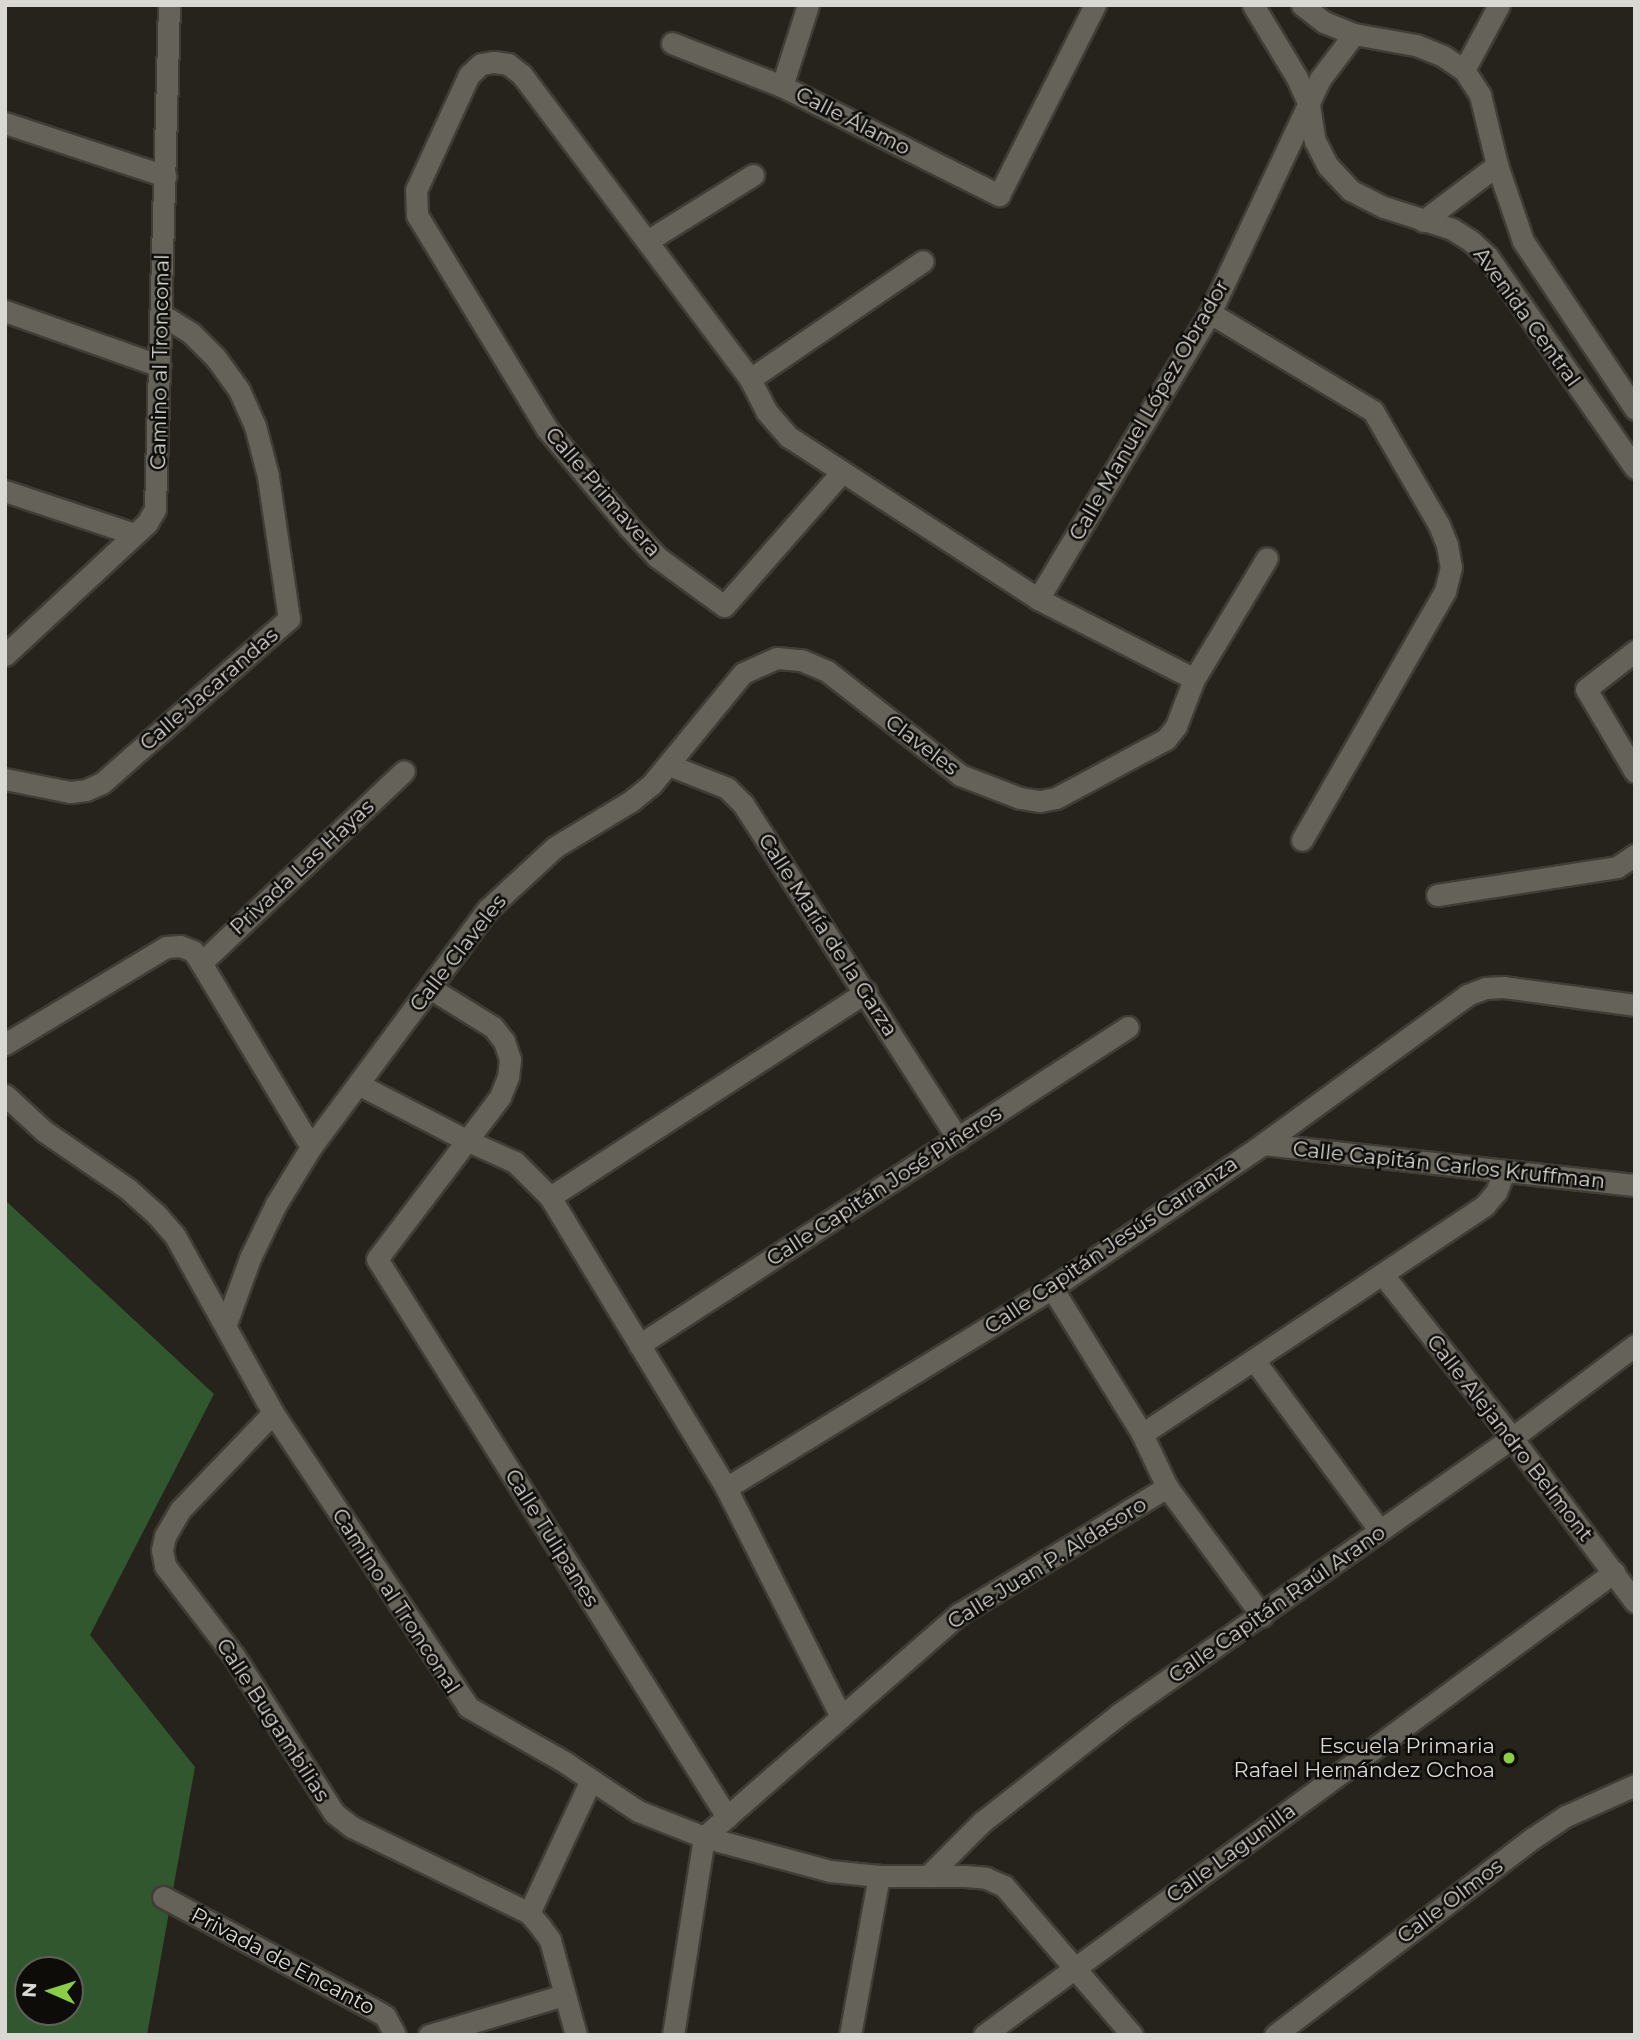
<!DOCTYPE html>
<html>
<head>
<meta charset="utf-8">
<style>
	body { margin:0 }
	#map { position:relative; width:1640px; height:2040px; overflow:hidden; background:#25231b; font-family:Montserrat,sans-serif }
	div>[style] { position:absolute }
	.green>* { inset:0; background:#30572e }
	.roads { filter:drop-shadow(2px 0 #3f3d36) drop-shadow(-2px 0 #3f3d36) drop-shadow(0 2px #3f3d36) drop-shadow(0 -2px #3f3d36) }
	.street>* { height:21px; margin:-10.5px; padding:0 10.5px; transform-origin:10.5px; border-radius:10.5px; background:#656359 }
	.dots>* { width:19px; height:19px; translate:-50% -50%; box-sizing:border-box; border:4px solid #0d0c09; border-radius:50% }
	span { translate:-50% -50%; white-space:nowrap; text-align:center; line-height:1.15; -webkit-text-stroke:5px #0d0c09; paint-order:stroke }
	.street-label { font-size:21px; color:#d9d8d2 }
	.poi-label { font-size:21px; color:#d9d8d2 }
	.right { translate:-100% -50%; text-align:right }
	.frame { position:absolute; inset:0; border:7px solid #d9d8d2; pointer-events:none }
	.north { position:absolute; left:14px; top:1956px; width:70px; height:70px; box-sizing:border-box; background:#0d0c09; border:2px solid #5f5e59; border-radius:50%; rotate:273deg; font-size:19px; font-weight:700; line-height:28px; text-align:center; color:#d9d8d2 }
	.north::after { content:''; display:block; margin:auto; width:24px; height:32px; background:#8bce46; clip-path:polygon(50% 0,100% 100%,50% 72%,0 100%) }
</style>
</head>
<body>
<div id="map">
	<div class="green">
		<div style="clip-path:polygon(evenodd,5px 1200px,214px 1394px,90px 1635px,195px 1767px,147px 2035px,5px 2035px,5px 1200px,28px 1970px,70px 1970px,70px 2012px,28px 2012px,28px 1970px)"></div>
	</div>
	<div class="roads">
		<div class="street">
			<div style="left:1253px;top:5px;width:85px;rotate:58.9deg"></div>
			<div style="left:1297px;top:78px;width:30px;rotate:66deg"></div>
			<div style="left:1309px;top:105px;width:36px;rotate:81deg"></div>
			<div style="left:1315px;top:141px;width:28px;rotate:63deg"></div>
			<div style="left:1328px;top:166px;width:33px;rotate:47deg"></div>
			<div style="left:1350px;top:190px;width:38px;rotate:27deg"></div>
			<div style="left:1384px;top:207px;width:71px;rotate:17.9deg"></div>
			<div style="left:1452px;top:229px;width:22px;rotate:32deg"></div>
			<div style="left:1471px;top:241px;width:23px;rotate:43deg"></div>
			<div style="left:1488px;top:257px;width:257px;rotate:55.1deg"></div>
			<div style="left:1302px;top:5px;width:28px;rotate:38deg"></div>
			<div style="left:1324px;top:22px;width:32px;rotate:22deg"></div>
			<div style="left:1354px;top:34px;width:63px;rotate:10.1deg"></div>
			<div style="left:1416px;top:45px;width:29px;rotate:22deg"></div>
			<div style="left:1443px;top:56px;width:25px;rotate:34deg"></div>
			<div style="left:1464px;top:70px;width:30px;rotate:57deg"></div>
			<div style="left:1480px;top:95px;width:72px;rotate:76.3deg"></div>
			<div style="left:1497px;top:165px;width:80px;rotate:71.1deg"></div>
			<div style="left:1523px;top:241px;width:202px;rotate:56.3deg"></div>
			<div style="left:672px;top:43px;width:118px;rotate:21.4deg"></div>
			<div style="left:782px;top:86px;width:243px;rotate:26.7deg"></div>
			<div style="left:999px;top:195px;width:213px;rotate:-63.2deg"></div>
			<div style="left:1464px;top:70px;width:74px;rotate:-61.7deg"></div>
			<div style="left:782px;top:86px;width:85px;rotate:-72.2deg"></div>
			<div style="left:5px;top:123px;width:169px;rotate:18.3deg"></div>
			<div style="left:1423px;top:221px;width:93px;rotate:-37.1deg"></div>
			<div style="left:647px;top:241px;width:125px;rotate:-31.9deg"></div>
			<div style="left:5px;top:311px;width:164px;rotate:19.5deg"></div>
			<div style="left:1210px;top:313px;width:190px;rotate:31deg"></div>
			<div style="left:1373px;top:411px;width:132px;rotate:59.9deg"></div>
			<div style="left:1439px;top:525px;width:22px;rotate:68deg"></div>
			<div style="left:1447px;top:545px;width:22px;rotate:80deg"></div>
			<div style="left:1451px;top:567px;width:25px;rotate:104deg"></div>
			<div style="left:1445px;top:591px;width:287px;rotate:119.9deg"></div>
			<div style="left:750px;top:379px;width:209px;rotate:-34.3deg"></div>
			<div style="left:841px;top:473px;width:177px;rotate:131.3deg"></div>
			<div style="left:724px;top:606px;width:83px;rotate:-143.8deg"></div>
			<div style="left:657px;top:557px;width:41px;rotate:-133deg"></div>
			<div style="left:629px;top:527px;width:128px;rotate:-129.9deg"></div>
			<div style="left:547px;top:429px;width:250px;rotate:-121.3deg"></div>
			<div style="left:417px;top:215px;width:25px;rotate:-92deg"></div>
			<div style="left:416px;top:190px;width:127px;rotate:-65.3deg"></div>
			<div style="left:469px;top:75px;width:16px;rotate:-43deg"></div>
			<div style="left:481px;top:64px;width:13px;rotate:-9deg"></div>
			<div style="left:494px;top:62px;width:14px;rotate:8deg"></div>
			<div style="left:508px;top:64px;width:18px;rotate:38deg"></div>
			<div style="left:522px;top:75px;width:380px;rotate:53.1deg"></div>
			<div style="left:750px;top:379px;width:36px;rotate:63deg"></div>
			<div style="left:766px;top:411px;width:35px;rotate:49deg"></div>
			<div style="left:789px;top:437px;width:297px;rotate:33deg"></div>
			<div style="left:1038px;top:599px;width:175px;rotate:27.1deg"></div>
			<div style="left:5px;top:491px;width:136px;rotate:18.4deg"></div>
			<div style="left:1038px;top:599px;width:334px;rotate:-59deg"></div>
			<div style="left:1210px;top:313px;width:259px;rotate:-64.8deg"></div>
			<div style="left:1320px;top:79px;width:56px;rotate:-52.9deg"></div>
			<div style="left:1635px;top:651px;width:62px;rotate:142.2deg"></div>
			<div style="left:1586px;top:689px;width:96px;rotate:59.4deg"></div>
			<div style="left:5px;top:655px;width:194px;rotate:-42.9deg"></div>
			<div style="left:147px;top:523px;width:16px;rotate:-60deg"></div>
			<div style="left:155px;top:509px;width:504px;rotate:-88.41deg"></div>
			<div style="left:669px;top:765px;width:62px;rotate:21.6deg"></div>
			<div style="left:727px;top:788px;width:23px;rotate:45deg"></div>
			<div style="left:743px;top:804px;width:398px;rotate:57.3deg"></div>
			<div style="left:5px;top:779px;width:66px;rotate:11.3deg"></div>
			<div style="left:70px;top:792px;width:16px;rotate:-7deg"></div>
			<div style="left:86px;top:790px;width:17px;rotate:-24deg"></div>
			<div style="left:102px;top:783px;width:249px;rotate:-41.3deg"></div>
			<div style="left:289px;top:619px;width:145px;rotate:-98.4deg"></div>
			<div style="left:268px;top:476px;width:52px;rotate:-104.6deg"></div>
			<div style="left:255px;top:426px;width:39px;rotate:-114deg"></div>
			<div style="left:239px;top:390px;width:39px;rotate:-126deg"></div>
			<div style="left:216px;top:358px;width:35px;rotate:-135deg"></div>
			<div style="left:191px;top:333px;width:36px;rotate:-148deg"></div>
			<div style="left:1437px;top:895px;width:182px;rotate:-8.8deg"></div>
			<div style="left:1617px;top:867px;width:22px;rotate:-34deg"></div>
			<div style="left:201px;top:963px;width:279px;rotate:-43.4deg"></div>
			<div style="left:430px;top:988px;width:74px;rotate:31.8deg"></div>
			<div style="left:493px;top:1027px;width:18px;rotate:52deg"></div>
			<div style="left:504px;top:1041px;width:19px;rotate:72deg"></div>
			<div style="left:510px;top:1059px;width:18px;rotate:96deg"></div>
			<div style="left:508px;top:1077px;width:22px;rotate:112deg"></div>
			<div style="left:500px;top:1097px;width:203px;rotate:127.2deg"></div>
			<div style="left:377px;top:1259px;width:659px;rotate:57.9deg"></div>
			<div style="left:5px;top:1044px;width:188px;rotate:-31.1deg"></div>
			<div style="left:166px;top:947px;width:14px;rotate:-4deg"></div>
			<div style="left:180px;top:946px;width:14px;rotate:21deg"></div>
			<div style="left:193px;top:951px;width:14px;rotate:56deg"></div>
			<div style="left:201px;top:963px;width:214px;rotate:59.1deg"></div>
			<div style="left:358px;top:1084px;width:124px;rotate:27.4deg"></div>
			<div style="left:468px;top:1141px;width:51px;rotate:24.1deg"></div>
			<div style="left:515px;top:1162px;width:49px;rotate:45deg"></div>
			<div style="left:550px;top:1197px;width:340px;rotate:58.8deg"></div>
			<div style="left:726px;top:1488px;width:256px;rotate:63.3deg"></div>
			<div style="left:5px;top:1095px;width:53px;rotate:42.7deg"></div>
			<div style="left:44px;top:1131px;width:102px;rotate:34.6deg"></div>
			<div style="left:128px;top:1189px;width:38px;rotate:42deg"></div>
			<div style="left:156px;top:1214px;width:29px;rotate:49deg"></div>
			<div style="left:175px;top:1236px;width:202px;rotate:61deg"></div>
			<div style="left:273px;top:1413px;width:353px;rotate:56.4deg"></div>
			<div style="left:468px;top:1707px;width:113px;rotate:29.7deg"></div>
			<div style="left:566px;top:1763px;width:87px;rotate:33.7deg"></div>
			<div style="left:638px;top:1811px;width:71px;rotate:21.5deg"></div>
			<div style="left:704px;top:1837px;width:131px;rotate:15.1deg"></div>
			<div style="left:830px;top:1871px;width:49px;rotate:5.8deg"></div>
			<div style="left:879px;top:1876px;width:86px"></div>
			<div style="left:965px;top:1876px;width:21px;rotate:5deg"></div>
			<div style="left:986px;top:1878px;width:20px;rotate:24deg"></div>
			<div style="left:1004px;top:1886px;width:196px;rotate:49.3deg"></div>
			<div style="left:1263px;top:1144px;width:374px;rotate:6.3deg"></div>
			<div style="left:550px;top:1197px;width:377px;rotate:-33deg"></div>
			<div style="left:1383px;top:1275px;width:208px;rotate:51.6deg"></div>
			<div style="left:1512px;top:1438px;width:205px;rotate:53.1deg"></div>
			<div style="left:1052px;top:1288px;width:172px;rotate:58.3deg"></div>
			<div style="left:1142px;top:1434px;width:59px;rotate:64.7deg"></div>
			<div style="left:1167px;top:1487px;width:160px;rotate:53.6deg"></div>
			<div style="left:226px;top:1324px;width:70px;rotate:-70deg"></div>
			<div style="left:250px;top:1258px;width:60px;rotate:-64.3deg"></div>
			<div style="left:276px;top:1204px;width:67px;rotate:-58.4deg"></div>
			<div style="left:311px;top:1147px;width:297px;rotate:-53.4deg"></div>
			<div style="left:488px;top:909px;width:91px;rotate:-42.8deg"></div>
			<div style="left:555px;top:847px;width:89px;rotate:-31.2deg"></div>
			<div style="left:631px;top:801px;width:26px;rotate:-39deg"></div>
			<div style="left:651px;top:785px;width:145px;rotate:-50.6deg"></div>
			<div style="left:743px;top:673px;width:37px;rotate:-24deg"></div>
			<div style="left:777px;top:658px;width:24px;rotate:5deg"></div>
			<div style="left:801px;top:660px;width:28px;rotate:23deg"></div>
			<div style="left:827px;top:671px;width:169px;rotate:38deg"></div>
			<div style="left:960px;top:775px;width:64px;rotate:21deg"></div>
			<div style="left:1020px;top:798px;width:20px;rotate:9deg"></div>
			<div style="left:1040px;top:801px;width:16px;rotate:-11deg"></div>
			<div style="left:1056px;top:798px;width:125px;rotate:-28.2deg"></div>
			<div style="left:1166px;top:739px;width:16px;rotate:-52deg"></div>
			<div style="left:1176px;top:726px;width:50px;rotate:-69deg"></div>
			<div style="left:1194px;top:679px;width:141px;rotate:-58.9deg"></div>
			<div style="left:639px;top:1345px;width:583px;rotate:-33.04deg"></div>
			<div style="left:1254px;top:1360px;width:212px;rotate:53.6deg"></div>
			<div style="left:273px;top:1413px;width:134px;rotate:133.8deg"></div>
			<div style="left:180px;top:1510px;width:30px;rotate:120deg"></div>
			<div style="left:165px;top:1536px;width:14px;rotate:102deg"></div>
			<div style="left:162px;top:1550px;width:16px;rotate:79deg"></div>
			<div style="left:165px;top:1566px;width:113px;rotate:52.5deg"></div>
			<div style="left:234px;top:1656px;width:186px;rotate:57.5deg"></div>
			<div style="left:334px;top:1813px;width:23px;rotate:38deg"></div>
			<div style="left:352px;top:1827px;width:197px;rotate:25.9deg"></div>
			<div style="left:529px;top:1913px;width:17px;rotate:50deg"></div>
			<div style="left:540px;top:1926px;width:17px;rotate:54deg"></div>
			<div style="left:550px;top:1940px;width:98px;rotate:74.7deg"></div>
			<div style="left:1142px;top:1434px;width:412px;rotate:-33.7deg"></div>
			<div style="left:1485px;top:1205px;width:17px;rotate:-50deg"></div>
			<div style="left:1496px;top:1192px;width:22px;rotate:-68deg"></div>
			<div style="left:726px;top:1488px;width:382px;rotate:-31.5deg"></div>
			<div style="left:1052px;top:1288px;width:255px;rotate:-34.3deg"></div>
			<div style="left:1263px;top:1144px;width:253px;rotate:-36.1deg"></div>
			<div style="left:1467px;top:995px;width:19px;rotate:-21deg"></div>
			<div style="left:1485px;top:988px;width:19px;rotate:-3deg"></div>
			<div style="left:1504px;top:987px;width:132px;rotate:7.8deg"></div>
			<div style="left:929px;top:1875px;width:75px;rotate:-45deg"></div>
			<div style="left:982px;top:1822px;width:174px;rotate:-38.2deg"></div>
			<div style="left:1119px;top:1714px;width:480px;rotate:-35.1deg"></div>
			<div style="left:1512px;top:1438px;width:154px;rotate:-37.1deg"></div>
			<div style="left:163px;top:1897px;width:238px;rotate:28.1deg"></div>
			<div style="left:373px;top:2009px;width:14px;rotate:30deg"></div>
			<div style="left:385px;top:2016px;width:21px;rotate:62deg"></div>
			<div style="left:529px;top:1913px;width:147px;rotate:-65deg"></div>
			<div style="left:429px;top:2035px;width:141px;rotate:-16.5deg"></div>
			<div style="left:673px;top:2035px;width:200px;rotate:-81.1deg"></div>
			<div style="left:704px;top:1837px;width:339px;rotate:-41.2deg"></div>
			<div style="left:959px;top:1614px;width:244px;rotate:-31.4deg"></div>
			<div style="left:850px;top:2035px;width:162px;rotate:-79.7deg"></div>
			<div style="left:984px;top:2035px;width:782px;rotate:-36.31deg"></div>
			<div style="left:1275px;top:2035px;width:325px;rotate:-37.4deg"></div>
			<div style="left:1533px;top:1838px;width:40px;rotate:-34deg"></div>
			<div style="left:1566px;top:1816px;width:76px;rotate:-24.2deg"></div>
		</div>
	</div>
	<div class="dots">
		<div style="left:1509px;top:1758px;background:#8bce46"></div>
	</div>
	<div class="street-label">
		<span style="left:853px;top:121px;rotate:27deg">Calle Álamo</span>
		<span style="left:1527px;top:317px;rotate:54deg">Avenida Central</span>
		<span style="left:160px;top:362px;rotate:-89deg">Camino al Tronconal</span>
		<span style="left:1149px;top:410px;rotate:-60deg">Calle Manuel López Obrador</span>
		<span style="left:603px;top:492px;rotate:49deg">Calle Primavera</span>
		<span style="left:209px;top:689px;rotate:-41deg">Calle Jacarandas</span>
		<span style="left:922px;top:745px;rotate:37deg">Claveles</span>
		<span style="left:302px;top:867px;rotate:-43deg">Privada Las Hayas</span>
		<span style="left:828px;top:935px;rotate:57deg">Calle María de la Garza</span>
		<span style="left:458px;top:953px;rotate:-52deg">Calle Claveles</span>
		<span style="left:1449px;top:1165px;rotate:6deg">Calle Capitán Carlos Kruffman</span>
		<span style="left:884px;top:1186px;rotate:-33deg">Calle Capitán José Piñeros</span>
		<span style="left:1111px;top:1245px;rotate:-34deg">Calle Capitán Jesús Carranza</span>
		<span style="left:1510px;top:1438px;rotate:52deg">Calle Alejandro Belmont</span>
		<span style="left:552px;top:1538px;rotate:58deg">Calle Tulipanes</span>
		<span style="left:1047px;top:1563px;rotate:-32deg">Calle Juan P. Aldasoro</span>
		<span style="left:396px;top:1601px;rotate:57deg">Camino al Tronconal</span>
		<span style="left:1277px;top:1604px;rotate:-35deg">Calle Capitán Raúl Arano</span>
		<span style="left:273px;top:1720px;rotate:57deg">Calle Bugambilias</span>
		<span style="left:1231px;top:1853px;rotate:-36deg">Calle Lagunilla</span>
		<span style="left:1450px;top:1901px;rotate:-37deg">Calle Olmos</span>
		<span style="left:283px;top:1961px;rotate:28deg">Privada de Encanto</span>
	</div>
	<div class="poi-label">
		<span class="right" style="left:1495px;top:1758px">Escuela Primaria<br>Rafael Hernández Ochoa</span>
	</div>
	<div class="frame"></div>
	<div class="north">N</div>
</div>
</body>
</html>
